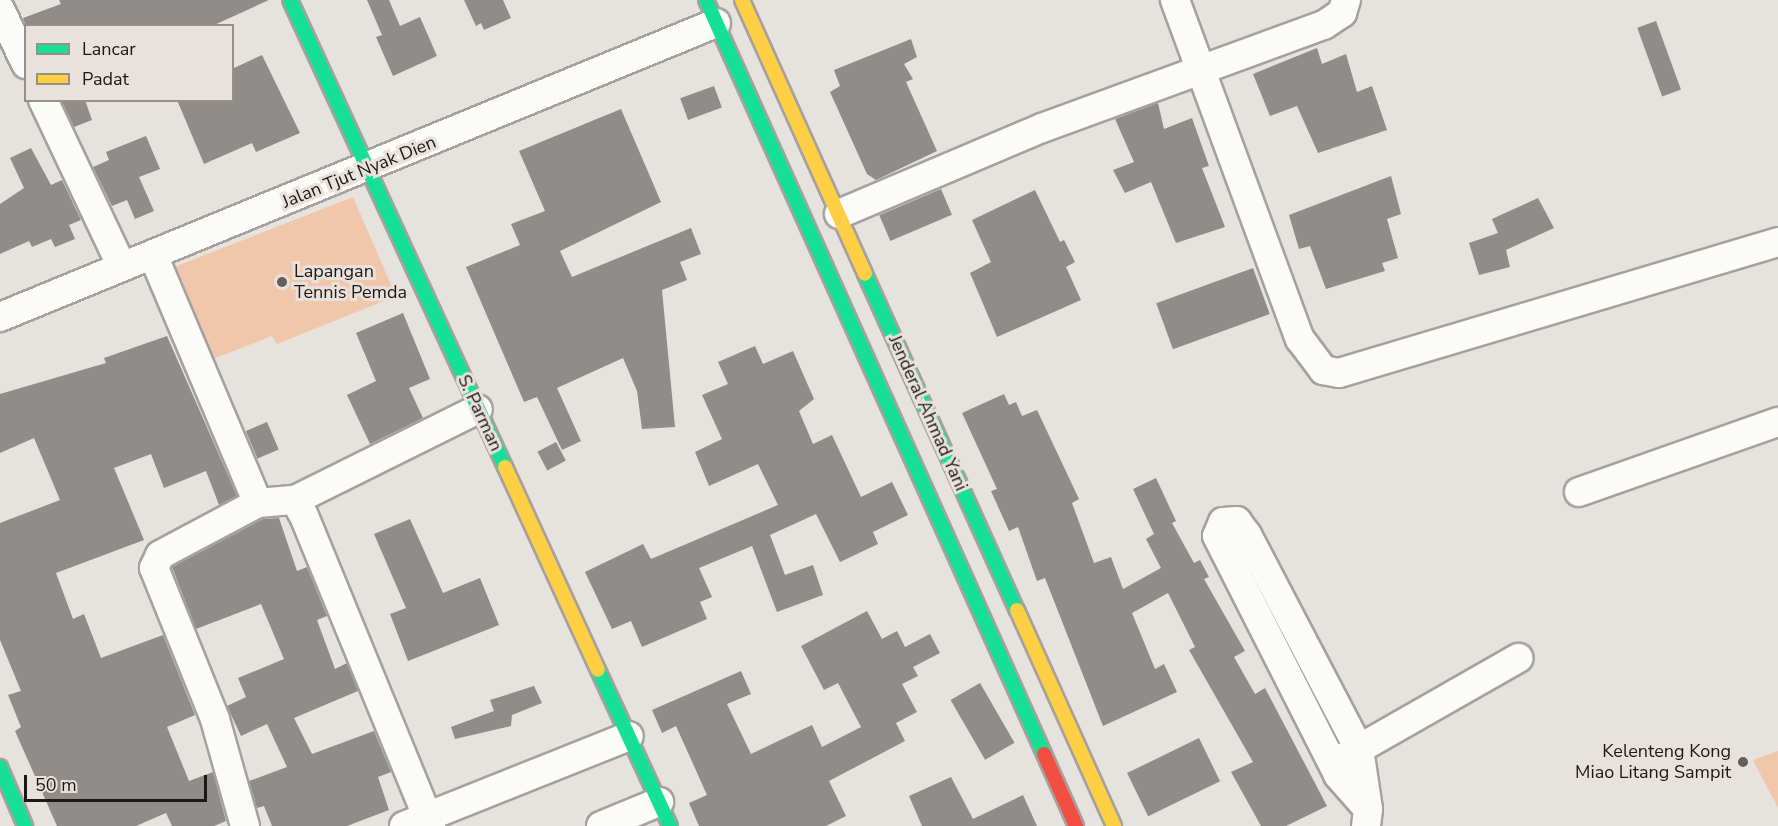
<!DOCTYPE html>
<html>
<head>
<meta charset="utf-8">
<style>
	body { margin:0 }
	#map { position:relative; width:1778px; height:826px; overflow:hidden; background:#e6e2de; font-family:"Nunito Sans",sans-serif }
	div>[style] { position:absolute }
	.green>* { inset:0; background:#f0c7ab }
	.building>* { inset:0; background:#8f8c89; transform-origin:0 0 }
	.roads { filter:drop-shadow(2px 0 #a4a19e) drop-shadow(-2px 0 #a4a19e) drop-shadow(0 2px #a4a19e) drop-shadow(0 -2px #a4a19e) }
	.street>* { height:28px; margin:-14px; padding:0 14px; transform-origin:14px; border-radius:14px; background:#fbfbfa }
	.fast>* { height:14px; margin:-7px; padding:0 7px; transform-origin:7px; border-radius:7px; background:#16e098 }
	.slow>* { height:14px; margin:-7px; padding:0 7px; transform-origin:7px; border-radius:7px; background:#ffcf43 }
	.jam>* { height:14px; margin:-7px; padding:0 7px; transform-origin:7px; border-radius:7px; background:#f24e42 }
	.dots>* { width:16px; height:16px; translate:-50% -50%; box-sizing:border-box; border:3px solid #e9e1db; border-radius:50% }
	span { translate:-50% -50%; white-space:nowrap; text-align:center; line-height:1.15; -webkit-text-stroke:6px #e9e1db; paint-order:stroke }
	.street-label { font-size:18px; color:#1b1816 }
	.poi-label { font-size:18px; color:#1b1816 }
	.left { translate:0 -50%; text-align:left }
	.right { translate:-100% -50%; text-align:right }
	.legend { position:absolute; left:24px; top:24px; width:210px; height:78px; box-sizing:border-box; background:#e9e1db; border:2px solid #97918c; margin:0; padding:8px 10px; list-style:none; font-size:18px; color:#1b1816 }
	.legend li { display:flex; align-items:center; gap:12px; height:30px }
	.legend b { width:30px; border:2px solid #97918c }
	.scale { position:absolute; left:24px; top:775px; width:183px; height:27px; box-sizing:border-box; border:3px solid #1b1816; border-top:0; padding-left:8px; font-size:18px; line-height:21px; white-space:nowrap; color:#1b1816; -webkit-text-stroke:4px #e9e1db; paint-order:stroke }
</style>
</head>
<body>
<div id="map">
	<div class="green">
		<div style="clip-path:polygon(353px 197px,396px 296px,277px 344px,272px 336px,208px 361px,169px 269px)"></div>
		<div style="clip-path:polygon(1778px 751px,1778px 808px,1753px 760px)"></div>
	</div>
	<div class="building">
		<div style="clip-path:polygon(59px 0,269px 0,212px 26px,26px 26px,23px 18px,61px 4px)"></div>
		<div style="clip-path:polygon(367px 0,389px 0,400px 26px,420px 17px,437px 56px,393px 76px,376px 37px,382px 35px)"></div>
		<div style="clip-path:polygon(464px 0,503px 0,511px 18px,484px 30px,481px 23px,476px 26px)"></div>
		<div style="left:1656px;top:21px;width:73px;height:20px;rotate:70deg"></div>
		<div style="clip-path:polygon(911px 39px,917px 57px,904px 64px,913px 79px,906px 82px,937px 151px,876px 180px,867px 174px,830px 92px,840px 86px,834px 70px)"></div>
		<div style="clip-path:polygon(1317px 48px,1322px 64px,1346px 54px,1357px 92px,1372px 86px,1387px 130px,1318px 153px,1297px 106px,1270px 116px,1253px 74px)"></div>
		<div style="clip-path:polygon(262px 55px,300px 133px,256px 152px,252px 143px,204px 164px,177px 100px,232px 100px,232px 69px)"></div>
		<div style="left:714px;top:86px;width:23px;height:36px;rotate:70deg"></div>
		<div style="clip-path:polygon(61px 100px,85px 100px,92px 120px,74px 127px)"></div>
		<div style="clip-path:polygon(1158px 103px,1164px 129px,1192px 118px,1209px 166px,1202px 168px,1225px 227px,1176px 243px,1151px 182px,1125px 193px,1113px 170px,1134px 162px,1115px 119px)"></div>
		<div style="clip-path:polygon(621px 109px,661px 202px,560px 251px,572px 277px,691px 228px,701px 254px,680px 262px,687px 280px,662px 290px,675px 427px,642px 429px,637px 391px,623px 358px,557px 388px,581px 441px,562px 450px,537px 397px,524px 402px,466px 267px,520px 245px,511px 224px,545px 211px,519px 151px)"></div>
		<div style="clip-path:polygon(146px 136px,160px 169px,139px 177px,154px 211px,135px 219px,127px 200px,112px 206px,93px 167px,109px 160px,106px 152px)"></div>
		<div style="clip-path:polygon(31px 148px,51px 185px,62px 180px,81px 220px,69px 225px,75px 239px,55px 247px,51px 239px,32px 247px,29px 241px,0 254px,0 204px,24px 188px,10px 158px)"></div>
		<div style="clip-path:polygon(1391px 176px,1401px 214px,1387px 219px,1398px 258px,1382px 263px,1385px 271px,1326px 289px,1310px 246px,1299px 249px,1289px 215px)"></div>
		<div style="left:941px;top:189px;width:28px;height:67px;rotate:67deg"></div>
		<div style="clip-path:polygon(1035px 190px,1060px 242px,1064px 240px,1075px 262px,1066px 267px,1081px 300px,997px 337px,970px 273px,991px 262px,972px 220px)"></div>
		<div style="clip-path:polygon(1538px 198px,1554px 228px,1506px 250px,1510px 267px,1479px 275px,1469px 243px,1498px 233px,1492px 219px)"></div>
		<div style="left:1253px;top:268px;width:49px;height:103px;rotate:70deg"></div>
		<div style="clip-path:polygon(403px 313px,430px 379px,409px 388px,423px 418px,370px 444px,347px 395px,376px 381px,356px 333px)"></div>
		<div style="clip-path:polygon(167px 336px,237px 496px,219px 505px,206px 471px,164px 488px,151px 454px,114px 468px,144px 540px,56px 573px,73px 619px,84px 614px,101px 658px,163px 635px,195px 715px,167px 727px,189px 781px,213px 772px,226px 821px,214px 826px,172px 826px,166px 813px,136px 826px,57px 826px,15px 731px,21px 727px,8px 695px,21px 691px,0 640px,0 523px,60px 500px,34px 438px,0 453px,0 394px,106px 363px,104px 358px)"></div>
		<div style="clip-path:polygon(755px 346px,763px 364px,793px 351px,814px 399px,799px 411px,813px 444px,832px 435px,861px 497px,892px 482px,908px 515px,873px 532px,878px 544px,840px 562px,816px 514px,770px 535px,785px 575px,813px 565px,823px 595px,777px 612px,752px 546px,699px 568px,712px 597px,700px 602px,707px 619px,642px 647px,631px 621px,612px 629px,585px 572px,643px 544px,651px 559px,778px 505px,758px 464px,709px 486px,695px 452px,722px 439px,702px 395px,728px 384px,718px 362px)"></div>
		<div style="clip-path:polygon(1004px 394px,1009px 405px,1016px 402px,1022px 416px,1037px 410px,1079px 499px,1072px 503px,1094px 563px,1111px 557px,1123px 589px,1161px 568px,1146px 539px,1154px 534px,1133px 489px,1156px 478px,1176px 521px,1172px 523px,1194px 563px,1200px 560px,1209px 577px,1204px 579px,1245px 651px,1234px 657px,1255px 694px,1265px 688px,1327px 806px,1286px 826px,1261px 826px,1231px 772px,1253px 762px,1189px 650px,1195px 647px,1168px 593px,1132px 613px,1155px 669px,1164px 664px,1177px 692px,1103px 726px,1045px 578px,1037px 581px,1018px 527px,1009px 531px,991px 491px,997px 489px,962px 413px)"></div>
		<div style="left:267px;top:422px;width:30px;height:23px;rotate:67deg"></div>
		<div style="left:556px;top:442px;width:21px;height:21px;rotate:62deg"></div>
		<div style="clip-path:polygon(279px 518px,297px 571px,307px 567px,327px 616px,317px 620px,335px 669px,347px 663px,358px 691px,294px 718px,312px 754px,374px 731px,391px 772px,378px 777px,389px 810px,347px 826px,272px 826px,264px 806px,257px 808px,249px 781px,287px 767px,267px 724px,241px 736px,227px 706px,246px 697px,238px 678px,284px 659px,261px 604px,196px 629px,172px 567px,263px 519px)"></div>
		<div style="clip-path:polygon(410px 519px,443px 593px,480px 578px,499px 625px,408px 661px,390px 614px,406px 608px,374px 534px)"></div>
		<div style="clip-path:polygon(867px 611px,882px 639px,897px 631px,905px 647px,930px 634px,940px 653px,913px 667px,918px 676px,902px 684px,917px 712px,896px 723px,905px 741px,829px 781px,846px 816px,826px 826px,699px 826px,689px 803px,707px 795px,676px 726px,662px 733px,652px 710px,741px 671px,751px 694px,727px 704px,751px 754px,812px 725px,822px 747px,861px 727px,838px 683px,824px 690px,801px 646px)"></div>
		<div style="left:980px;top:683px;width:69px;height:34px;rotate:60deg"></div>
		<div style="clip-path:polygon(534px 686px,542px 703px,512px 715px,511px 726px,455px 739px,451px 727px,494px 711px,490px 700px)"></div>
		<div style="left:1199px;top:738px;width:48px;height:80px;rotate:64deg"></div>
		<div style="clip-path:polygon(951px 777px,973px 819px,1023px 795px,1037px 826px,922px 826px,909px 796px)"></div>
	</div>
	<div class="roads">
		<div class="street">
			<div style="left:1175px;top:0;width:361px;rotate:69.8deg"></div>
			<div style="left:1300px;top:339px;width:39px;rotate:53deg"></div>
			<div style="left:1323px;top:370px;width:16px;rotate:11deg"></div>
			<div style="left:1339px;top:373px;width:458px;rotate:-16.6deg"></div>
			<div style="left:0;top:9px;width:61px;rotate:64.7deg"></div>
			<div style="left:43px;top:100px;width:183px;rotate:64.7deg"></div>
			<div style="left:839px;top:214px;width:220px;rotate:-23deg"></div>
			<div style="left:1042px;top:128px;width:300px;rotate:-20.1deg"></div>
			<div style="left:1324px;top:25px;width:22px;rotate:-34deg"></div>
			<div style="left:1342px;top:13px;width:14px;rotate:-73deg"></div>
			<div style="left:153px;top:255px;width:269px;rotate:67.1deg"></div>
			<div style="left:258px;top:503px;width:37px;rotate:-5deg"></div>
			<div style="left:295px;top:500px;width:18px;rotate:61deg"></div>
			<div style="left:304px;top:516px;width:335px;rotate:67.7deg"></div>
			<div style="left:0;top:317px;width:774px;rotate:-22.32deg"></div>
			<div style="left:1579px;top:492px;width:211px;rotate:-19.4deg"></div>
			<div style="left:295px;top:500px;width:204px;rotate:-26.4deg"></div>
			<div style="left:1343px;top:758px;width:202px;rotate:-29.7deg"></div>
			<div style="left:245px;top:826px;width:111px;rotate:-105.7deg"></div>
			<div style="left:215px;top:719px;width:163px;rotate:-112deg"></div>
			<div style="left:154px;top:568px;width:14px;rotate:-65deg"></div>
			<div style="left:160px;top:555px;width:111px;rotate:-28deg"></div>
			<div style="left:404px;top:826px;width:242px;rotate:-21.8deg"></div>
			<div style="left:601px;top:826px;width:63px;rotate:-22.5deg"></div>
			<div style="left:1366px;top:826px;width:17px;rotate:-83deg"></div>
			<div style="left:1368px;top:809px;width:61px;rotate:-98.5deg"></div>
			<div style="left:1359px;top:749px;width:242px;rotate:-117.6deg"></div>
			<div style="left:1247px;top:535px;width:17px;rotate:-126deg"></div>
			<div style="left:1237px;top:521px;width:14px;rotate:176deg"></div>
			<div style="left:1223px;top:522px;width:15px;rotate:113deg"></div>
			<div style="left:1217px;top:536px;width:268px;rotate:63.1deg"></div>
			<div style="left:1338px;top:775px;width:45px;rotate:48.6deg"></div>
		</div>
		<div class="fast">
			<div style="left:290px;top:0;width:514px;rotate:65.28deg"></div>
			<div style="left:706px;top:0;width:826px;rotate:65.85deg"></div>
			<div style="left:865px;top:274px;width:369px;rotate:65.7deg"></div>
			<div style="left:598px;top:670px;width:172px;rotate:65.2deg"></div>
			<div style="left:0;top:767px;width:64px;rotate:67deg"></div>
		</div>
		<div class="slow">
			<div style="left:742px;top:0;width:300px;rotate:65.8deg"></div>
			<div style="left:505px;top:467px;width:223px;rotate:65.4deg"></div>
			<div style="left:1017px;top:610px;width:237px;rotate:65.8deg"></div>
		</div>
		<div class="jam">
			<div style="left:1044px;top:754px;width:79px;rotate:66deg"></div>
		</div>
	</div>
	<div class="dots">
		<div style="left:282px;top:282px;background:#625f5c"></div>
		<div style="left:1743px;top:762px;background:#625f5c"></div>
	</div>
	<div class="street-label">
		<span style="left:359px;top:172px;rotate:-22deg">Jalan Tjut Nyak Dien</span>
		<span style="left:480px;top:413px;rotate:65deg">S. Parman</span>
		<span style="left:928px;top:413px;rotate:66deg">Jenderal Ahmad Yani</span>
	</div>
	<div class="poi-label">
		<span class="left" style="left:294px;top:282px">Lapangan<br>Tennis Pemda</span>
		<span class="right" style="left:1731px;top:762px">Kelenteng Kong<br>Miao Litang Sampit</span>
	</div>
	<ul class="legend">
	<li><b style="height:8px;background:#16e098"></b>Lancar</li>
	<li><b style="height:8px;background:#ffcf43"></b>Padat</li>
	</ul>
	<div class="scale">50 m</div>
</div>
</body>
</html>
